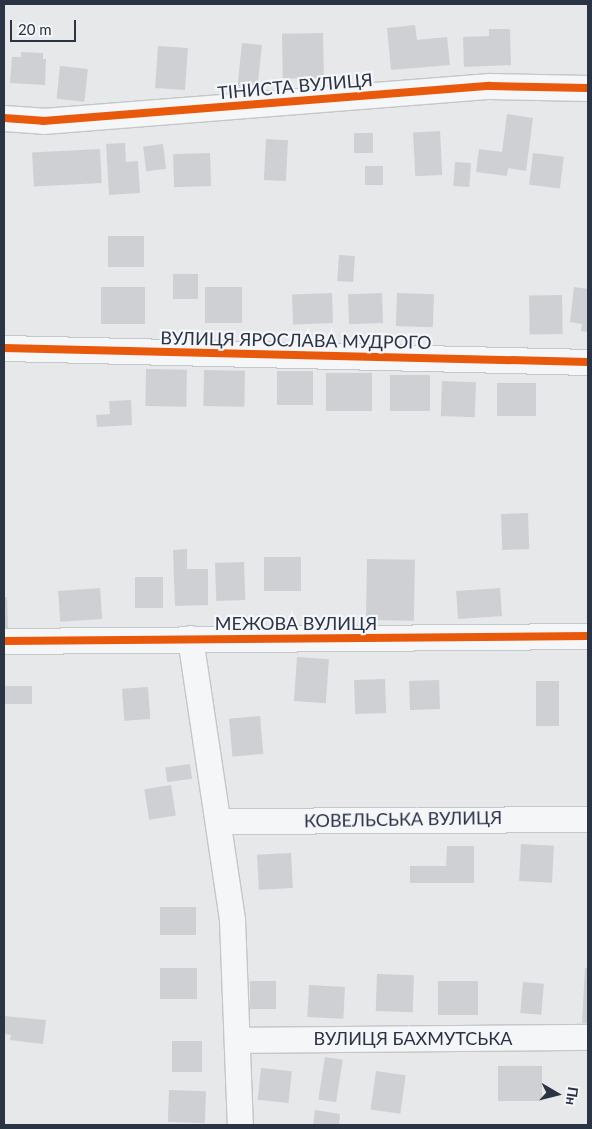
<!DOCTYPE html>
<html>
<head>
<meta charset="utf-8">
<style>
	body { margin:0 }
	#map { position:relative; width:592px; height:1129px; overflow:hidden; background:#e6e8ea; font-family:Lato,sans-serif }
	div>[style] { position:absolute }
	.building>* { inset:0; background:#ced0d3; transform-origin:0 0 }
	.roads { filter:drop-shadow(1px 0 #c4c6c8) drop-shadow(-1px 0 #c4c6c8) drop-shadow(0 1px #c4c6c8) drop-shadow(0 -1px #c4c6c8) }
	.minor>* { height:25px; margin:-12.5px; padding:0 12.5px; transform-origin:12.5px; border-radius:12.5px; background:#f5f6f7 }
	.cycleway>* { height:8px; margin:-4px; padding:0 4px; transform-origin:4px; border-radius:4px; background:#e8590c }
	span { translate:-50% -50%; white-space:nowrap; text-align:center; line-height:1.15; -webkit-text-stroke:4.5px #f4f6f9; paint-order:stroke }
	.street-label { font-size:18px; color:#2b3445 }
	.frame { position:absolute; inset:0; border:5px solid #2b3445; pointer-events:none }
	.north { position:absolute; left:532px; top:1069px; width:50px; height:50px; -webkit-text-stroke:4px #f4f6f9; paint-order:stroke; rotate:98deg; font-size:14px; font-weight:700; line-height:20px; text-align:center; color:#2b3445 }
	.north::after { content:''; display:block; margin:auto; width:18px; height:22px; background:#2b3445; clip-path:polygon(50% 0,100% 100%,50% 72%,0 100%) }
	.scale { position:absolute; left:10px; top:20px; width:66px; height:22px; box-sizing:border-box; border:2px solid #2b3445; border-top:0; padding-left:6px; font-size:15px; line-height:18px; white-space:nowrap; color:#2b3445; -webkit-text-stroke:4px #f4f6f9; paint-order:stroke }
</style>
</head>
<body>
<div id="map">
	<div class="building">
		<div style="clip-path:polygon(415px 25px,417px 40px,447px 37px,450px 65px,391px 70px,387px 28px)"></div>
		<div style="clip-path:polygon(489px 29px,510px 29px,511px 65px,464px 67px,463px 37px,489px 36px)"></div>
		<div style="left:323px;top:33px;width:45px;height:41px;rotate:89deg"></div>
		<div style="left:242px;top:43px;width:20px;height:45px;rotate:6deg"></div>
		<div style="left:158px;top:46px;width:30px;height:42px;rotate:4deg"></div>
		<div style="clip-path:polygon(21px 52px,43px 53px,43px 59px,46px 59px,45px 85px,10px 83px,12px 57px,21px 57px)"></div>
		<div style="left:60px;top:66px;width:28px;height:33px;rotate:6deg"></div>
		<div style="clip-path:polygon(507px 114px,533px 118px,526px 171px,508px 168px,507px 176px,476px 172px,479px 149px,502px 152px)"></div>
		<div style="left:440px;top:131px;width:44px;height:27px;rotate:87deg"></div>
		<div style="left:354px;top:133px;width:19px;height:20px"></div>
		<div style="left:266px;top:139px;width:22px;height:41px;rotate:3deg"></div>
		<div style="clip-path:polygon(125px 143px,126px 162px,138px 161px,140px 193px,109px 195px,106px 144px)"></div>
		<div style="left:163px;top:144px;width:25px;height:20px;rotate:83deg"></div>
		<div style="left:100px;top:149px;width:34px;height:68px;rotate:87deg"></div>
		<div style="left:210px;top:153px;width:33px;height:37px;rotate:88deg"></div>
		<div style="left:533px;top:153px;width:31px;height:32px;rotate:7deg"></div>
		<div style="left:455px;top:162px;width:16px;height:24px;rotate:4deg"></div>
		<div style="left:365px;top:166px;width:18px;height:19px"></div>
		<div style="left:144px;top:236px;width:31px;height:36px;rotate:90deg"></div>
		<div style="left:339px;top:255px;width:16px;height:26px;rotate:4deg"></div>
		<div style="left:173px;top:274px;width:25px;height:25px"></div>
		<div style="left:101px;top:287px;width:44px;height:37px"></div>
		<div style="left:205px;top:287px;width:37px;height:36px"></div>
		<div style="clip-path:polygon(574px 287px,588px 289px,588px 332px,581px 331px,582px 324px,570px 322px)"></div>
		<div style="left:332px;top:293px;width:30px;height:40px;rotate:88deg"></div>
		<div style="left:382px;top:293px;width:30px;height:34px;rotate:88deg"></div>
		<div style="left:397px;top:293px;width:37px;height:33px;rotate:2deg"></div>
		<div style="left:562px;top:295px;width:39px;height:33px;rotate:89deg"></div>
		<div style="left:146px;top:369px;width:41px;height:37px;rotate:1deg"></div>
		<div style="left:204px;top:370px;width:41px;height:36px;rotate:1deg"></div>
		<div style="left:277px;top:371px;width:36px;height:34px"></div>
		<div style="left:326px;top:373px;width:46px;height:38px"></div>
		<div style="left:390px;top:375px;width:40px;height:36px"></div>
		<div style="left:442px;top:381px;width:34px;height:35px;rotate:2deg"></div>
		<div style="left:497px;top:383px;width:39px;height:33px"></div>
		<div style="clip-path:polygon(131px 400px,132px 425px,97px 427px,96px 415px,110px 414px,109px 401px)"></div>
		<div style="left:528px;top:513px;width:36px;height:27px;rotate:88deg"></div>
		<div style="clip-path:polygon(187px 549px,187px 569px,208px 569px,208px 605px,175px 606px,173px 550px)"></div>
		<div style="left:264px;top:557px;width:37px;height:34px"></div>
		<div style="left:367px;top:559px;width:48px;height:61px;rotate:1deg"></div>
		<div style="left:244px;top:562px;width:38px;height:29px;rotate:88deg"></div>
		<div style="left:135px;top:577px;width:28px;height:31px"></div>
		<div style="left:100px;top:588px;width:31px;height:42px;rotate:86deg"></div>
		<div style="left:500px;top:588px;width:28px;height:44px;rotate:86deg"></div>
		<div style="clip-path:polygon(4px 597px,7px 597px,8px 630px,4px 630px)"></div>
		<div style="left:297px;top:657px;width:32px;height:44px;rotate:4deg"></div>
		<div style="left:385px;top:679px;width:34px;height:31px;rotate:88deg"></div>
		<div style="left:439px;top:680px;width:29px;height:30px;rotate:88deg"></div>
		<div style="left:536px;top:681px;width:23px;height:45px"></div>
		<div style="left:5px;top:686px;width:27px;height:18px"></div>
		<div style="left:148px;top:687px;width:32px;height:26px;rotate:86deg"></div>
		<div style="left:260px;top:716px;width:38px;height:31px;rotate:85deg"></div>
		<div style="left:190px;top:764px;width:15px;height:25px;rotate:82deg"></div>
		<div style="left:171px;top:785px;width:31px;height:27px;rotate:81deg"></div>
		<div style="left:521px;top:844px;width:33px;height:37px;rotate:3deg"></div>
		<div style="clip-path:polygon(447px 846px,474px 846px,474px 883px,410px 883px,410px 866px,446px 866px)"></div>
		<div style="left:291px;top:853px;width:35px;height:34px;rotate:87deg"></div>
		<div style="left:160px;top:907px;width:36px;height:28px"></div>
		<div style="left:160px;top:968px;width:37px;height:31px"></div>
		<div style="clip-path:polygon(585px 968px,588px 968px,588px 1023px,582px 1023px)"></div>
		<div style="left:377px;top:974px;width:37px;height:37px;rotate:2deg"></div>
		<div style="left:250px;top:981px;width:26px;height:28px"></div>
		<div style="left:438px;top:981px;width:40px;height:34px"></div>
		<div style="left:523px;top:982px;width:21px;height:31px;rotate:5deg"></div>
		<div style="left:309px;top:985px;width:36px;height:32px;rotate:3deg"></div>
		<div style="clip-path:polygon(4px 1016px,46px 1020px,43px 1044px,10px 1040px,11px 1035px,4px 1034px)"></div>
		<div style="left:172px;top:1041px;width:30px;height:31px"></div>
		<div style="left:325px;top:1057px;width:18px;height:43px;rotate:9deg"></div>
		<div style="left:498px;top:1066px;width:44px;height:35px"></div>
		<div style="left:261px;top:1068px;width:31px;height:32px;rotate:6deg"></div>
		<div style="left:376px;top:1071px;width:30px;height:39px;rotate:8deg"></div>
		<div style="left:169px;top:1090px;width:37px;height:32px;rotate:2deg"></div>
		<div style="clip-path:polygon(315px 1110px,340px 1114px,339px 1125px,313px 1125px)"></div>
	</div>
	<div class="roads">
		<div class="minor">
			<div style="left:4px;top:118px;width:39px;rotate:4deg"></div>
			<div style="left:43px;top:121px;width:448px;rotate:-4.5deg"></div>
			<div style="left:490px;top:86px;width:98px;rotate:1.2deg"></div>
			<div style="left:4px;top:348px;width:584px;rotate:1.37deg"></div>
			<div style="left:190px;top:638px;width:285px;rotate:81.5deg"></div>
			<div style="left:232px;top:920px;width:205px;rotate:87.8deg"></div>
			<div style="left:4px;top:641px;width:584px;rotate:-0.49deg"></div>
			<div style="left:219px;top:821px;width:369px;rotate:-0.3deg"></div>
			<div style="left:238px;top:1040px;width:350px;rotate:-0.5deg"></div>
		</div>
	</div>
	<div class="cycleway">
		<div style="left:4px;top:118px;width:39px;rotate:4deg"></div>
		<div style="left:43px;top:121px;width:448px;rotate:-4.5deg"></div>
		<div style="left:490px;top:86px;width:98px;rotate:1.2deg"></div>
		<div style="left:4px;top:348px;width:584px;rotate:1.37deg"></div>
		<div style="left:4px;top:641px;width:584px;rotate:-0.49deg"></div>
	</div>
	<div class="street-label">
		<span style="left:295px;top:86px;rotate:-5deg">ТІНИСТА ВУЛИЦЯ</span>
		<span style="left:296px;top:340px;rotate:1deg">ВУЛИЦЯ ЯРОСЛАВА МУДРОГО</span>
		<span style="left:296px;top:623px">МЕЖОВА ВУЛИЦЯ</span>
		<span style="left:403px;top:819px;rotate:-1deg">КОВЕЛЬСЬКА ВУЛИЦЯ</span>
		<span style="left:413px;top:1038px">ВУЛИЦЯ БАХМУТСЬКА</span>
	</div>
	<div class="frame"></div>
	<div class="north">Пн</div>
	<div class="scale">20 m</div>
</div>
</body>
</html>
